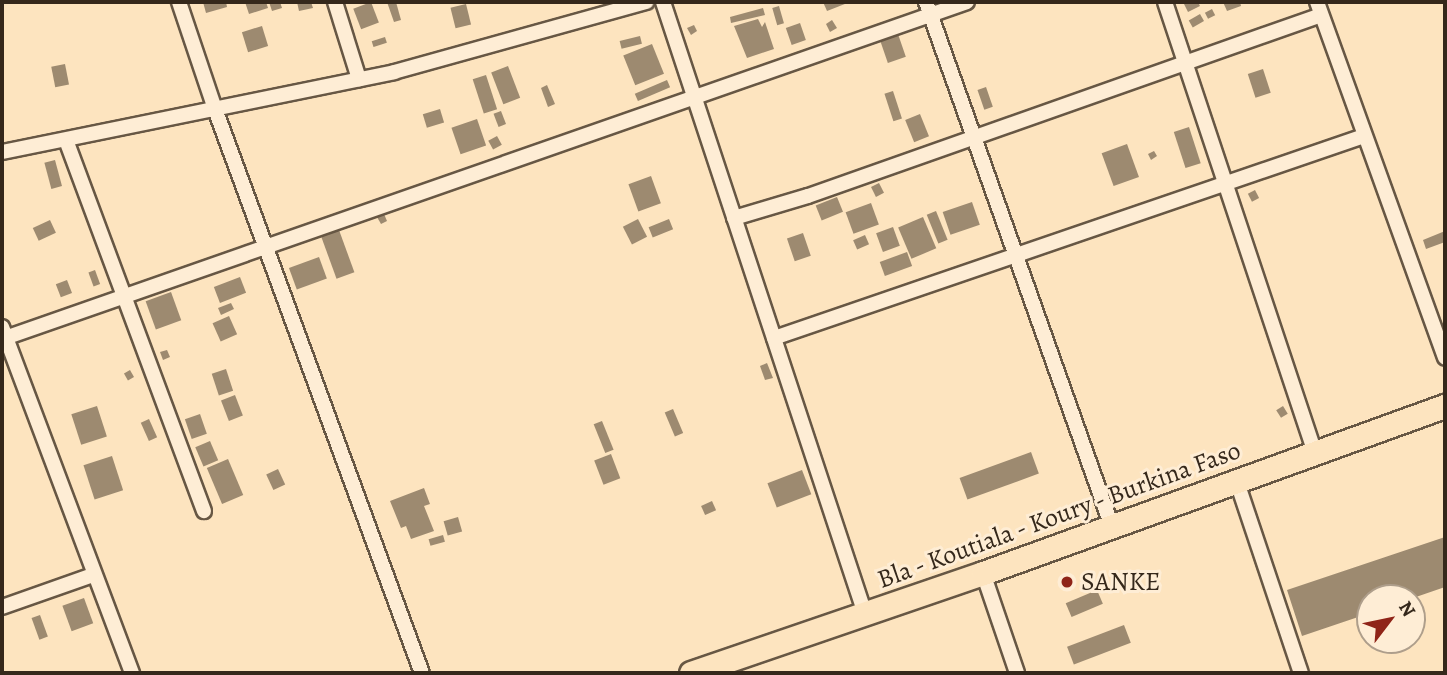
<!DOCTYPE html>
<html>
<head>
<meta charset="utf-8">
<style>
	body { margin:0 }
	#map { position:relative; width:1447px; height:675px; overflow:hidden; background:#fde4bf; font-family:Alegreya,serif }
	div>[style] { position:absolute }
	.building>* { inset:0; background:#9d8a70; transform-origin:0 0 }
	.roads { filter:drop-shadow(2px 0 #675744) drop-shadow(-2px 0 #675744) drop-shadow(0 2px #675744) drop-shadow(0 -2px #675744) }
	.minor>* { height:14px; margin:-7px; padding:0 7px; transform-origin:7px; border-radius:7px; background:#feedd5 }
	.primary>* { height:23px; margin:-11.5px; padding:0 11.5px; transform-origin:11.5px; border-radius:11.5px; background:#fde4bf }
	.dots>* { width:19px; height:19px; translate:-50% -50%; box-sizing:border-box; border:4px solid #feedd5; border-radius:50% }
	span { translate:-50% -50%; white-space:nowrap; text-align:center; line-height:1.15; -webkit-text-stroke:6px #feedd5; paint-order:stroke }
	.street-label { font-size:26px; color:#35281b }
	.poi-label { font-size:26px; color:#35281b }
	.left { translate:0 -50%; text-align:left }
	.frame { position:absolute; inset:0; border:4px solid #35281b; pointer-events:none }
	.north { position:absolute; left:1356px; top:584px; width:70px; height:70px; box-sizing:border-box; background:#feedd5; border:2px solid #ae9e8b; border-radius:50%; rotate:58deg; font-size:19px; font-weight:700; line-height:28px; text-align:center; color:#35281b }
	.north::after { content:''; display:block; margin:auto; width:24px; height:32px; background:#8f2418; clip-path:polygon(50% 0,100% 100%,50% 72%,0 100%) }
</style>
</head>
<body>
<div id="map">
	<div class="building">
		<div style="clip-path:polygon(203px 2px,226px 2px,227px 7px,206px 13px)"></div>
		<div style="clip-path:polygon(245px 2px,266px 2px,268px 8px,249px 14px)"></div>
		<div style="clip-path:polygon(269px 2px,280px 2px,282px 8px,272px 11px)"></div>
		<div style="clip-path:polygon(297px 2px,311px 2px,313px 8px,299px 11px)"></div>
		<div style="left:371px;top:2px;width:22px;height:19px;rotate:69deg"></div>
		<div style="clip-path:polygon(387px 2px,396px 2px,401px 20px,394px 22px)"></div>
		<div style="clip-path:polygon(823px 2px,850px 2px,827px 11px)"></div>
		<div style="clip-path:polygon(1183px 2px,1198px 2px,1200px 6px,1188px 12px)"></div>
		<div style="clip-path:polygon(1223px 2px,1240px 2px,1241px 6px,1227px 11px)"></div>
		<div style="left:466px;top:4px;width:21px;height:16px;rotate:76deg"></div>
		<div style="left:779px;top:6px;width:18px;height:7px;rotate:74deg"></div>
		<div style="clip-path:polygon(763px 8px,765px 15px,731px 23px,730px 17px)"></div>
		<div style="left:1212px;top:9px;width:7px;height:8px;rotate:63deg"></div>
		<div style="left:1200px;top:14px;width:8px;height:13px;rotate:60deg"></div>
		<div style="clip-path:polygon(758px 19px,762px 27px,765px 22px,774px 49px,747px 58px,734px 26px)"></div>
		<div style="clip-path:polygon(832px 20px,837px 28px,830px 32px,826px 24px)"></div>
		<div style="left:800px;top:23px;width:18px;height:15px;rotate:71deg"></div>
		<div style="clip-path:polygon(694px 25px,697px 31px,691px 35px,687px 28px)"></div>
		<div style="left:262px;top:26px;width:21px;height:21px;rotate:73deg"></div>
		<div style="left:898px;top:34px;width:24px;height:19px;rotate:71deg"></div>
		<div style="left:640px;top:36px;width:8px;height:21px;rotate:76deg"></div>
		<div style="left:385px;top:37px;width:6px;height:14px;rotate:72deg"></div>
		<div style="left:652px;top:44px;width:32px;height:31px;rotate:68deg"></div>
		<div style="left:65px;top:64px;width:21px;height:14px;rotate:79deg"></div>
		<div style="left:508px;top:66px;width:34px;height:18px;rotate:69deg"></div>
		<div style="left:1263px;top:69px;width:25px;height:16px;rotate:72deg"></div>
		<div style="left:486px;top:75px;width:36px;height:14px;rotate:72deg"></div>
		<div style="left:667px;top:80px;width:8px;height:35px;rotate:67deg"></div>
		<div style="clip-path:polygon(547px 85px,555px 104px,548px 107px,541px 88px)"></div>
		<div style="left:986px;top:87px;width:21px;height:9px;rotate:71deg"></div>
		<div style="left:893px;top:91px;width:29px;height:9px;rotate:72deg"></div>
		<div style="left:440px;top:109px;width:14px;height:18px;rotate:73deg"></div>
		<div style="left:501px;top:111px;width:14px;height:8px;rotate:69deg"></div>
		<div style="left:920px;top:114px;width:24px;height:16px;rotate:68deg"></div>
		<div style="left:477px;top:119px;width:28px;height:27px;rotate:71deg"></div>
		<div style="left:1189px;top:127px;width:38px;height:16px;rotate:72deg"></div>
		<div style="left:497px;top:136px;width:10px;height:10px;rotate:61deg"></div>
		<div style="left:1127px;top:144px;width:35px;height:27px;rotate:70deg"></div>
		<div style="clip-path:polygon(1154px 151px,1157px 156px,1151px 160px,1148px 154px)"></div>
		<div style="left:55px;top:160px;width:27px;height:11px;rotate:75deg"></div>
		<div style="left:651px;top:176px;width:29px;height:24px;rotate:70deg"></div>
		<div style="left:879px;top:183px;width:11px;height:9px;rotate:63deg"></div>
		<div style="left:1255px;top:190px;width:9px;height:8px;rotate:63deg"></div>
		<div style="left:837px;top:197px;width:16px;height:23px;rotate:68deg"></div>
		<div style="left:972px;top:202px;width:24px;height:31px;rotate:71deg"></div>
		<div style="left:871px;top:203px;width:23px;height:27px;rotate:70deg"></div>
		<div style="left:936px;top:211px;width:31px;height:10px;rotate:68deg"></div>
		<div style="clip-path:polygon(384px 214px,387px 221px,381px 224px,377px 217px)"></div>
		<div style="left:923px;top:217px;width:34px;height:27px;rotate:67deg"></div>
		<div style="left:638px;top:219px;width:20px;height:17px;rotate:63deg"></div>
		<div style="left:669px;top:219px;width:11px;height:22px;rotate:68deg"></div>
		<div style="left:50px;top:220px;width:14px;height:19px;rotate:65deg"></div>
		<div style="left:893px;top:227px;width:20px;height:18px;rotate:70deg"></div>
		<div style="left:339px;top:230px;width:45px;height:19px;rotate:70deg"></div>
		<div style="clip-path:polygon(1445px 231px,1445px 242px,1426px 249px,1423px 240px)"></div>
		<div style="left:803px;top:233px;width:24px;height:17px;rotate:71deg"></div>
		<div style="left:865px;top:235px;width:10px;height:13px;rotate:66deg"></div>
		<div style="left:907px;top:252px;width:15px;height:29px;rotate:70deg"></div>
		<div style="left:319px;top:257px;width:23px;height:32px;rotate:70deg"></div>
		<div style="left:95px;top:270px;width:15px;height:7px;rotate:70deg"></div>
		<div style="left:240px;top:277px;width:17px;height:28px;rotate:69deg"></div>
		<div style="left:67px;top:280px;width:14px;height:12px;rotate:69deg"></div>
		<div style="left:171px;top:292px;width:30px;height:27px;rotate:70deg"></div>
		<div style="clip-path:polygon(231px 303px,234px 309px,221px 315px,218px 308px)"></div>
		<div style="left:229px;top:316px;width:20px;height:18px;rotate:66deg"></div>
		<div style="clip-path:polygon(167px 350px,170px 357px,163px 360px,160px 352px)"></div>
		<div style="clip-path:polygon(767px 363px,773px 378px,765px 380px,760px 366px)"></div>
		<div style="left:226px;top:369px;width:23px;height:15px;rotate:72deg"></div>
		<div style="left:130px;top:370px;width:8px;height:7px;rotate:60deg"></div>
		<div style="left:235px;top:395px;width:22px;height:15px;rotate:69deg"></div>
		<div style="left:97px;top:406px;width:32px;height:27px;rotate:72deg"></div>
		<div style="left:1283px;top:406px;width:9px;height:8px;rotate:58deg"></div>
		<div style="left:673px;top:409px;width:26px;height:9px;rotate:67deg"></div>
		<div style="left:200px;top:414px;width:21px;height:16px;rotate:71deg"></div>
		<div style="left:149px;top:419px;width:20px;height:9px;rotate:66deg"></div>
		<div style="left:602px;top:421px;width:31px;height:9px;rotate:68deg"></div>
		<div style="left:210px;top:441px;width:21px;height:16px;rotate:67deg"></div>
		<div style="left:1031px;top:452px;width:23px;height:76px;rotate:70deg"></div>
		<div style="left:611px;top:454px;width:26px;height:18px;rotate:69deg"></div>
		<div style="left:112px;top:456px;width:36px;height:30px;rotate:72deg"></div>
		<div style="left:228px;top:459px;width:39px;height:23px;rotate:67deg"></div>
		<div style="left:278px;top:469px;width:17px;height:13px;rotate:65deg"></div>
		<div style="left:802px;top:470px;width:26px;height:37px;rotate:69deg"></div>
		<div style="clip-path:polygon(424px 488px,430px 504px,424px 506px,434px 531px,411px 539px,406px 526px,401px 528px,390px 501px)"></div>
		<div style="left:712px;top:501px;width:10px;height:12px;rotate:66deg"></div>
		<div style="left:458px;top:517px;width:15px;height:15px;rotate:74deg"></div>
		<div style="left:443px;top:535px;width:7px;height:15px;rotate:74deg"></div>
		<div style="clip-path:polygon(1445px 537px,1445px 587px,1413px 598px,1370px 598px,1370px 613px,1302px 636px,1287px 590px)"></div>
		<div style="left:1097px;top:590px;width:15px;height:34px;rotate:67deg"></div>
		<div style="left:84px;top:598px;width:27px;height:23px;rotate:70deg"></div>
		<div style="left:40px;top:615px;width:23px;height:9px;rotate:70deg"></div>
		<div style="left:1124px;top:625px;width:19px;height:61px;rotate:69deg"></div>
	</div>
	<div class="roads">
		<div class="minor">
			<div style="left:179px;top:2px;width:113px;rotate:71.4deg"></div>
			<div style="left:215px;top:109px;width:601px;rotate:69.85deg"></div>
			<div style="left:335px;top:2px;width:81px;rotate:72.7deg"></div>
			<div style="left:663px;top:2px;width:644px;rotate:71.73deg"></div>
			<div style="left:926px;top:2px;width:557px;rotate:70.49deg"></div>
			<div style="left:1165px;top:2px;width:475px;rotate:71.6deg"></div>
			<div style="left:1317px;top:2px;width:378px;rotate:70.2deg"></div>
			<div style="left:66px;top:140px;width:396px;rotate:69.6deg"></div>
			<div style="left:2px;top:152px;width:400px;rotate:-11.5deg"></div>
			<div style="left:394px;top:72px;width:262px;rotate:-15.5deg"></div>
			<div style="left:734px;top:218px;width:77px;rotate:-16.6deg"></div>
			<div style="left:808px;top:196px;width:544px;rotate:-19.43deg"></div>
			<div style="left:2px;top:327px;width:370px;rotate:69.4deg"></div>
			<div style="left:774px;top:338px;width:624px;rotate:-18.9deg"></div>
			<div style="left:2px;top:339px;width:1022px;rotate:-19.25deg"></div>
			<div style="left:1237px;top:482px;width:201px;rotate:71.5deg"></div>
			<div style="left:983px;top:573px;width:106px;rotate:71.2deg"></div>
			<div style="left:2px;top:607px;width:96px;rotate:-19.4deg"></div>
		</div>
		<div class="primary">
			<div style="left:691px;top:673px;width:309px;rotate:-18.9deg"></div>
			<div style="left:983px;top:573px;width:491px;rotate:-19.9deg"></div>
		</div>
	</div>
	<div class="dots">
		<div style="left:1067px;top:582px;background:#8f2418"></div>
	</div>
	<div class="street-label">
		<span style="left:1059px;top:515px;rotate:-20deg">Bla - Koutiala - Koury - Burkina Faso</span>
	</div>
	<div class="poi-label">
		<span class="left" style="left:1081px;top:582px">SANKE</span>
	</div>
	<div class="frame"></div>
	<div class="north">N</div>
</div>
</body>
</html>
